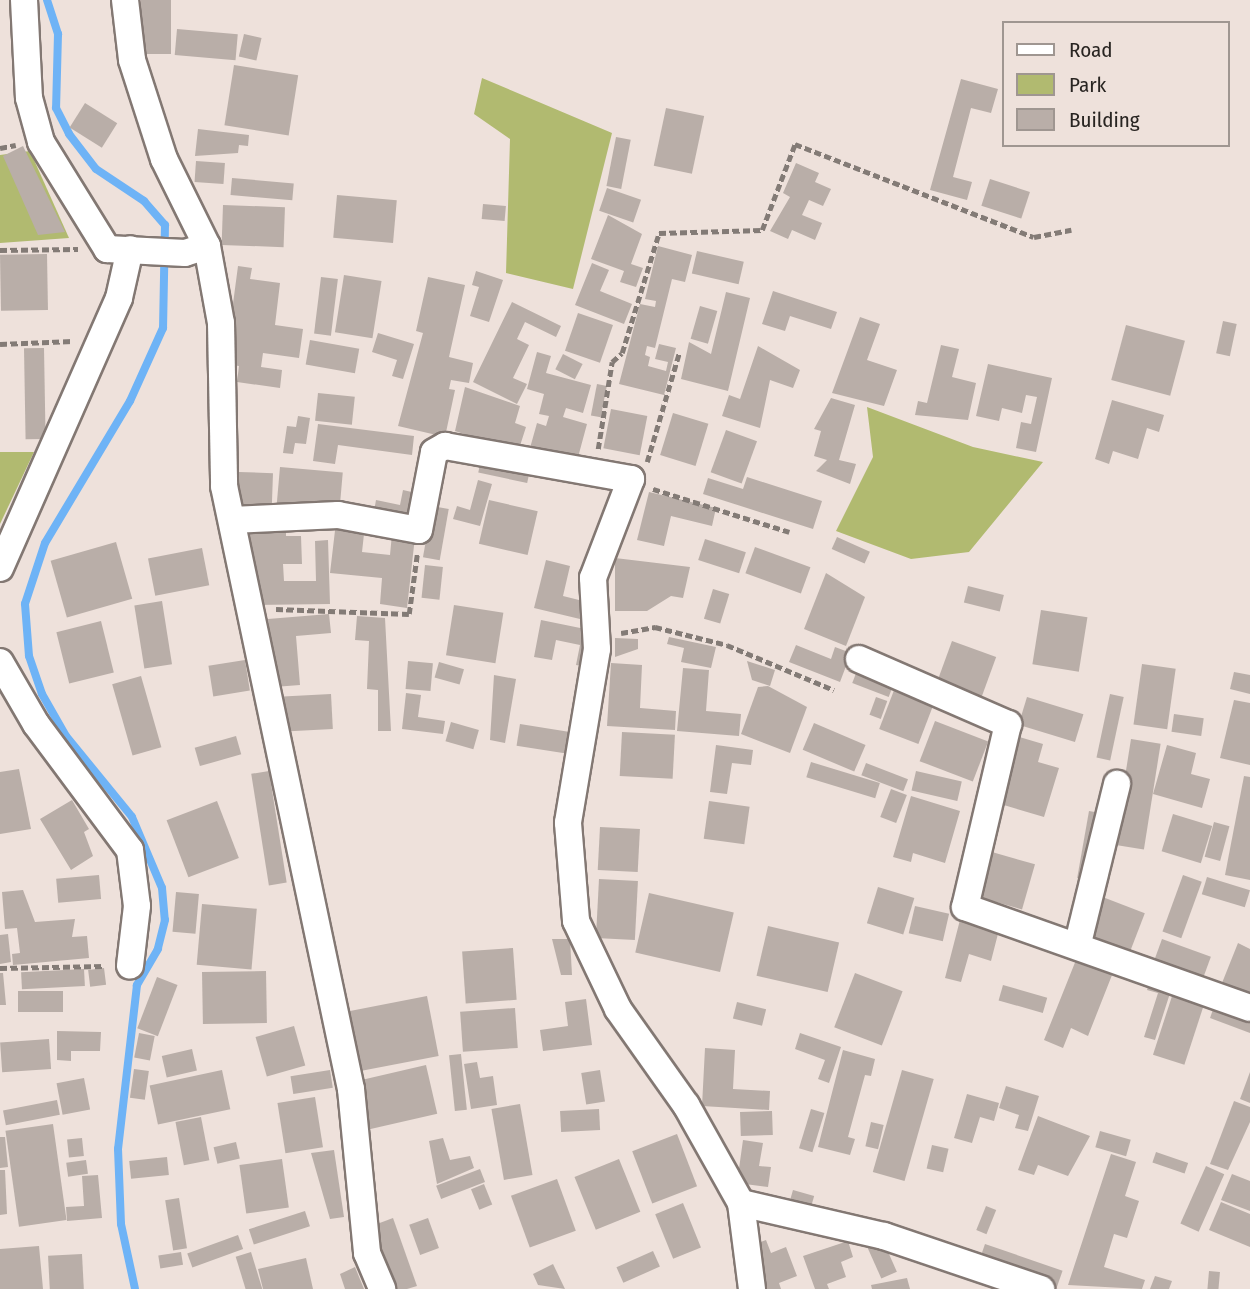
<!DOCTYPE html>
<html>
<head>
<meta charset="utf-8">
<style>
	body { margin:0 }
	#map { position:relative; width:1250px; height:1289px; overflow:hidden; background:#eee1db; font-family:"Fira Sans Condensed",sans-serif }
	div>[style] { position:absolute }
	.green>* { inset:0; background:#b1ba70 }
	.stream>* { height:8px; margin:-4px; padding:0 4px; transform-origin:4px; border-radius:4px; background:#6eb3f6 }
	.building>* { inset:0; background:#b9aea8; transform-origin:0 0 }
	.path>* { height:4.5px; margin-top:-2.25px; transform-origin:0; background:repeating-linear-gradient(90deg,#837b76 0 7px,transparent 0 10.5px) }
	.roads { filter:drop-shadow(2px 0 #837873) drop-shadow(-2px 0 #837873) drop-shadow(0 2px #837873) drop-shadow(0 -2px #837873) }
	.street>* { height:26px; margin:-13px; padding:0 13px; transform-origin:13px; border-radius:13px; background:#fff }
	span { translate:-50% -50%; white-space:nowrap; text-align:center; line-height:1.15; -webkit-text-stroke:6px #eee1db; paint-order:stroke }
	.legend { position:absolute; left:1002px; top:21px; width:228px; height:126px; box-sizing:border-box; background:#eee1db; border:2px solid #9f9691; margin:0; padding:9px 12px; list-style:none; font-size:21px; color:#292522 }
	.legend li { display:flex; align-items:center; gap:14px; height:35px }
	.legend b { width:35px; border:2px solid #9f9691 }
</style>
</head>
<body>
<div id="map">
	<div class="green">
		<div style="clip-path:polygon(482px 78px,612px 133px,573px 289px,506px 273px,510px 139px,474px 114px)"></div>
		<div style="clip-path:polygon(30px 151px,69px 238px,0 243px,0 155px)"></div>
		<div style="clip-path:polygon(867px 407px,973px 447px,1043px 462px,969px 552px,911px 559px,836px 531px,873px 457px)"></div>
		<div style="clip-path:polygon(0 452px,34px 452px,0 524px)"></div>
	</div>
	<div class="stream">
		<div style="left:47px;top:0;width:36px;rotate:72deg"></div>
		<div style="left:58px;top:34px;width:74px;rotate:91.5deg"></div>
		<div style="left:56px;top:108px;width:29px;rotate:63deg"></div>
		<div style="left:69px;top:134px;width:44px;rotate:52.4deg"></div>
		<div style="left:96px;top:169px;width:58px;rotate:33.7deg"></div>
		<div style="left:144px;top:201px;width:32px;rotate:49deg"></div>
		<div style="left:165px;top:225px;width:103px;rotate:91.1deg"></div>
		<div style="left:163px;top:328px;width:80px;rotate:114.3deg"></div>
		<div style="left:130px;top:401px;width:165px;rotate:120.9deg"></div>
		<div style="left:45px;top:543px;width:64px;rotate:108.2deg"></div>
		<div style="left:25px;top:604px;width:52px;rotate:85.6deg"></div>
		<div style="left:29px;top:656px;width:40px;rotate:71.1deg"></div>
		<div style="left:42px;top:694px;width:48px;rotate:60.3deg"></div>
		<div style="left:66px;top:736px;width:104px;rotate:50.8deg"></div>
		<div style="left:132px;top:817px;width:77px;rotate:67.1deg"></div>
		<div style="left:162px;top:888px;width:32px;rotate:85deg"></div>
		<div style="left:165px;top:920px;width:30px;rotate:104deg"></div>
		<div style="left:158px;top:949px;width:42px;rotate:120.3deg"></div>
		<div style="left:137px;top:985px;width:165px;rotate:96.6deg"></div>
		<div style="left:118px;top:1149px;width:75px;rotate:87.7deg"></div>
		<div style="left:121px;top:1224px;width:66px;rotate:77.8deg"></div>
	</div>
	<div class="building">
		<div style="left:141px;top:0;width:30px;height:54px"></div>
		<div style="left:177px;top:29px;width:61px;height:26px;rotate:5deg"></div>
		<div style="left:244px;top:34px;width:18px;height:23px;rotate:13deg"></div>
		<div style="left:234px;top:65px;width:65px;height:61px;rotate:9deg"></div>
		<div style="clip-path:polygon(961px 79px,998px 89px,991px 113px,971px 108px,953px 177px,972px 182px,967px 200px,930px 190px)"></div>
		<div style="left:85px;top:103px;width:38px;height:29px;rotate:32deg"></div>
		<div style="left:666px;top:108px;width:39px;height:59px;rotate:12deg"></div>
		<div style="clip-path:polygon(198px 129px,249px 135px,248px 146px,239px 145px,238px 153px,195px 156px)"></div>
		<div style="left:616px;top:137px;width:15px;height:50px;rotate:11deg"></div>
		<div style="clip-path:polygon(23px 146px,65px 232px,38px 235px,3px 156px)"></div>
		<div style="left:196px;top:161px;width:29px;height:21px;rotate:4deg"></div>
		<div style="clip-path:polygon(796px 163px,819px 173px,815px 182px,831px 189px,823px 206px,809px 200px,802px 215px,822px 223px,815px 240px,792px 230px,788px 239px,770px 231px,790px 197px,783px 193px)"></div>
		<div style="left:232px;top:178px;width:62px;height:17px;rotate:5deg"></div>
		<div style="left:990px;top:179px;width:42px;height:28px;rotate:18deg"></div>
		<div style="left:607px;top:188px;width:36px;height:24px;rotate:19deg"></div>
		<div style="left:337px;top:195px;width:60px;height:43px;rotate:5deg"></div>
		<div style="left:483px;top:204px;width:23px;height:15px;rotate:5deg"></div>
		<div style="left:223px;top:205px;width:62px;height:40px;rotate:2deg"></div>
		<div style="clip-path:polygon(608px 215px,642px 234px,631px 264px,643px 268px,636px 287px,620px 282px,624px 271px,591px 259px)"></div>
		<div style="clip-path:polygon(658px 246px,692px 255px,685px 282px,672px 279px,655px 348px,647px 346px,645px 355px,650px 357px,648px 366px,666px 371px,668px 362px,655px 359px,659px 344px,676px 348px,664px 395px,619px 384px,640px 304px,655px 307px,656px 301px,645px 299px)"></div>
		<div style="left:697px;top:251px;width:48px;height:23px;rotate:13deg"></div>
		<div style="left:47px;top:254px;width:56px;height:47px;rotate:89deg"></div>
		<div style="clip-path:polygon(592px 263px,609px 270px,600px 291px,632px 304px,624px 324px,575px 305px)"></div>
		<div style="clip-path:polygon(238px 266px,252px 268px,250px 279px,280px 283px,275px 325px,303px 329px,299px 358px,263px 353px,261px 367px,282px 370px,280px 388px,237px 382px,239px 366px,225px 364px)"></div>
		<div style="clip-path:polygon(476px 271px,503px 280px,489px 322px,470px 316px,479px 287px,472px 285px)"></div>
		<div style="left:344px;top:275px;width:38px;height:58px;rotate:9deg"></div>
		<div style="left:321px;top:277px;width:17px;height:57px;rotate:7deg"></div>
		<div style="clip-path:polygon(428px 277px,465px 285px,449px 357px,473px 363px,469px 383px,451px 380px,449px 389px,455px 390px,445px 437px,398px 426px,423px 333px,416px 331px)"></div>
		<div style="clip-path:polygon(773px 291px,837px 312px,831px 329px,790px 316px,785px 331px,762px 324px)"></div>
		<div style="clip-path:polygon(726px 292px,750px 298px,728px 391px,681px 379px,689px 342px,711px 354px)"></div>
		<div style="clip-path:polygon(512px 302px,561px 326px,556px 337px,525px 322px,517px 339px,529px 345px,513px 378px,527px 384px,517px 404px,473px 382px)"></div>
		<div style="left:700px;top:306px;width:18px;height:34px;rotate:16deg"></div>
		<div style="left:578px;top:313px;width:37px;height:40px;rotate:19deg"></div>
		<div style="clip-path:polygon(860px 317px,880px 324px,867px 360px,897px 370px,884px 406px,832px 393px)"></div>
		<div style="left:1223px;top:321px;width:14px;height:33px;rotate:12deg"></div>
		<div style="left:1126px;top:325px;width:61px;height:57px;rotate:15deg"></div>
		<div style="clip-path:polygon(378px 333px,414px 344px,403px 379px,392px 376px,397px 360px,372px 352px)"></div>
		<div style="left:310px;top:340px;width:50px;height:25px;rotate:10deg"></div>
		<div style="clip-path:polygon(941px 345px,959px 349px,952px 377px,976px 383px,968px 420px,915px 415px,918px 401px,927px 403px)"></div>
		<div style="clip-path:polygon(758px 346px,800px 370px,793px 388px,770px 380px,760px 428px,722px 416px,729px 395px,740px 399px)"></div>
		<div style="left:44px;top:348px;width:91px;height:20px;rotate:89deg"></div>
		<div style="clip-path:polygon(537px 352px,551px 356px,546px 373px,591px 385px,583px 413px,566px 408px,563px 417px,587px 424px,577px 461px,530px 448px,537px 423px,546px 426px,549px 416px,539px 414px,544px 394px,527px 389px)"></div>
		<div style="left:563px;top:354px;width:22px;height:17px;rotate:27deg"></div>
		<div style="clip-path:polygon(988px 364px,1052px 378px,1036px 452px,1016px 448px,1021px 422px,1031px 424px,1037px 397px,1026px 395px,1022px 413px,1002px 408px,999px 421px,976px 416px)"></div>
		<div style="left:597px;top:384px;width:10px;height:32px;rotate:11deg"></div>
		<div style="clip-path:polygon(465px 387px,520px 406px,515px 423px,526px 427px,518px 452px,455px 431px)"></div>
		<div style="left:318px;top:393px;width:37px;height:28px;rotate:6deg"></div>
		<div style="clip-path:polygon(831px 398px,855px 405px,839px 460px,856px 464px,850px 484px,816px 471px,827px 460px,814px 456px,821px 431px,814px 429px)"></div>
		<div style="clip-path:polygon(1112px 400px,1164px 415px,1159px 432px,1147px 428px,1138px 459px,1113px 451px,1109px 464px,1095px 459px)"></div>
		<div style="left:611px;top:409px;width:37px;height:40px;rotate:11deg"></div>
		<div style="left:673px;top:413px;width:37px;height:44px;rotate:17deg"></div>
		<div style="clip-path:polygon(298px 416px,310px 418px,306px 444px,295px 443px,293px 454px,283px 453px,287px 426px,296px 427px)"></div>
		<div style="clip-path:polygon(318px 424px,414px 436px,412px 455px,338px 445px,335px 464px,313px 461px)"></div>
		<div style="left:726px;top:430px;width:33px;height:45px;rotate:20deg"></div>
		<div style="left:482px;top:455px;width:50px;height:18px;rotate:12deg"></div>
		<div style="left:280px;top:467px;width:63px;height:39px;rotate:5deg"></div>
		<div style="left:239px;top:472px;width:34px;height:34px;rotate:2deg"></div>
		<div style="clip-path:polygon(747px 477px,822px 501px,813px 529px,703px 494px,708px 478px,743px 489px)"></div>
		<div style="clip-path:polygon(478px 480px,492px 484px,480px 526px,453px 519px,457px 506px,470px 510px)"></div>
		<div style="clip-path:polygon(403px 490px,416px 493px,409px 525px,373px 517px,376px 500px,400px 505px)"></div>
		<div style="clip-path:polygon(649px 492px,716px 508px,712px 526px,671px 516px,664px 546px,637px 540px)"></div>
		<div style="left:489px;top:500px;width:50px;height:45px;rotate:13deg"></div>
		<div style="left:432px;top:506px;width:17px;height:52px;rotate:10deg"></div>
		<div style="clip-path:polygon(336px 522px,365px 525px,362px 552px,390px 555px,392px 534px,415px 537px,407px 608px,380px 604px,382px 578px,330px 573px)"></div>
		<div style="clip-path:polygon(286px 527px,286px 536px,301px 536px,302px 564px,283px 564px,284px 581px,316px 581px,315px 541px,328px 540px,330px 604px,254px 605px,247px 528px)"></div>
		<div style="left:837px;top:537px;width:36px;height:13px;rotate:24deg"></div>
		<div style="left:705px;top:539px;width:43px;height:22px;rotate:18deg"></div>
		<div style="left:116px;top:542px;width:59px;height:68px;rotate:74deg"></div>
		<div style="left:755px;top:547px;width:59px;height:28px;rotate:20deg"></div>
		<div style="left:202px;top:548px;width:38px;height:55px;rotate:79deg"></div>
		<div style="clip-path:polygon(615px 558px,690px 567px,683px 598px,671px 596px,647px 611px,615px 611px)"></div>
		<div style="clip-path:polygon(546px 560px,570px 566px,563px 596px,583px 601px,580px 619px,534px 608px)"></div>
		<div style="left:425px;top:565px;width:18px;height:33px;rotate:6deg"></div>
		<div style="clip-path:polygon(826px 573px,865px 597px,846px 646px,804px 629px)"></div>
		<div style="left:968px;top:586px;width:37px;height:17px;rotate:14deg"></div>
		<div style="left:713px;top:589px;width:17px;height:31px;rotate:17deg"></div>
		<div style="left:162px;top:601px;width:64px;height:28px;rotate:81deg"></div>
		<div style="left:454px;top:605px;width:50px;height:51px;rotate:9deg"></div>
		<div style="left:1041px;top:610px;width:47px;height:55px;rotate:9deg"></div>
		<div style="clip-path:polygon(329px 614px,331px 633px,296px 636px,300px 685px,274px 687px,268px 619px)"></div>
		<div style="clip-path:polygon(357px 616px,385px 618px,391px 731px,378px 731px,378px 690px,367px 689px,369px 641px,355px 640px)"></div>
		<div style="clip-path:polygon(541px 620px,595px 631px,588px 667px,576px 665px,580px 645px,556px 640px,552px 660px,534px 657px)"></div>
		<div style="left:101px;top:621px;width:53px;height:46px;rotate:76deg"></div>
		<div style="clip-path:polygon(669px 637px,716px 647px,711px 668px,681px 662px,684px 648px,667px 644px)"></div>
		<div style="clip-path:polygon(615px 638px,638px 639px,638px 649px,615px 657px)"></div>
		<div style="left:952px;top:641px;width:47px;height:45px;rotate:20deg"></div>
		<div style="clip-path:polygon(796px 645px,831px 659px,835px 647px,851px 653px,840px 682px,789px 662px)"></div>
		<div style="left:245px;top:660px;width:31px;height:37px;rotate:81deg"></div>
		<div style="left:408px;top:661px;width:25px;height:28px;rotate:5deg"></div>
		<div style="clip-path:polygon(747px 661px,775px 670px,770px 686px,752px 680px)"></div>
		<div style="left:439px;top:662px;width:26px;height:16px;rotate:16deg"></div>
		<div style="clip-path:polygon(611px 663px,642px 665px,640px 708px,676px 711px,675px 730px,607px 726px)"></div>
		<div style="left:1142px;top:664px;width:34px;height:61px;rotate:8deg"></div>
		<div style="clip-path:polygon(683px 668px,709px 670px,706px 711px,741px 714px,739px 736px,677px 731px)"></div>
		<div style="left:858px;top:668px;width:39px;height:16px;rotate:21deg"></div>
		<div style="clip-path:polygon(1234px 672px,1250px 675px,1250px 694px,1230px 689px)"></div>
		<div style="clip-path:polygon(494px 675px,516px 679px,505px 743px,490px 740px)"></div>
		<div style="left:141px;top:676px;width:74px;height:30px;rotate:74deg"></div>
		<div style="left:896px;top:685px;width:42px;height:47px;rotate:21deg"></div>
		<div style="clip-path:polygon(768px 686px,807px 707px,790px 753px,741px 734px,758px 687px)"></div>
		<div style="clip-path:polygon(406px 693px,421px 695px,418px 717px,445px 721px,443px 734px,402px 729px)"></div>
		<div style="left:331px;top:694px;width:35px;height:48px;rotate:87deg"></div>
		<div style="left:1110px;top:694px;width:14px;height:65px;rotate:12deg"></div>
		<div style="left:876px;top:697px;width:12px;height:19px;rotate:20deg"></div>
		<div style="left:1027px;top:697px;width:59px;height:29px;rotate:17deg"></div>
		<div style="clip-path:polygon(1234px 700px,1250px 703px,1250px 765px,1220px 758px)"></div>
		<div style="left:1174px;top:714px;width:30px;height:18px;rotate:8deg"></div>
		<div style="left:935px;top:721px;width:57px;height:43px;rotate:21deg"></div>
		<div style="left:451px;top:722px;width:29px;height:20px;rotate:16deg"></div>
		<div style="left:814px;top:723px;width:56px;height:29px;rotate:23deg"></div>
		<div style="left:520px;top:724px;width:60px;height:22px;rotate:9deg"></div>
		<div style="left:622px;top:732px;width:53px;height:44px;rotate:3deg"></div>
		<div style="left:236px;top:736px;width:19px;height:43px;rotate:74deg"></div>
		<div style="clip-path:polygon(1016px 736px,1043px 744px,1038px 762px,1059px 768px,1044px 817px,997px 803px)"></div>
		<div style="left:1131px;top:739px;width:30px;height:107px;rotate:9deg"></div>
		<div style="clip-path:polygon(716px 745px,753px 750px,751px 765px,732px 763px,727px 794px,710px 792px)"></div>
		<div style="clip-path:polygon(1167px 745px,1196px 753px,1191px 774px,1210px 779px,1202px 808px,1153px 794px)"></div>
		<div style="left:811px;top:762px;width:72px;height:16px;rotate:17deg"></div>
		<div style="left:866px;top:763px;width:45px;height:13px;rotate:21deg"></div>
		<div style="clip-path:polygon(19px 769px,31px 829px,0 834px,0 772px)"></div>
		<div style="left:269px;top:771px;width:113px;height:18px;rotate:81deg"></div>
		<div style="left:916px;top:771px;width:47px;height:20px;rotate:13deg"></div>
		<div style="clip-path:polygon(1244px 776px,1250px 777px,1250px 880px,1225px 875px)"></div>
		<div style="left:891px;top:789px;width:17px;height:30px;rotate:21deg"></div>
		<div style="clip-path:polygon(911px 796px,960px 811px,945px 863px,913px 853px,911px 862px,893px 857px)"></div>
		<div style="clip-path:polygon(72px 800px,89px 829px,84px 832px,93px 856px,71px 870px,40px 819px)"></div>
		<div style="left:217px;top:801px;width:61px;height:54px;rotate:69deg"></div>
		<div style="left:709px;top:801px;width:41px;height:38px;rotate:8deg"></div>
		<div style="left:1089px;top:811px;width:17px;height:68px;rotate:10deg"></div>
		<div style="left:1173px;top:814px;width:41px;height:39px;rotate:17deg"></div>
		<div style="left:1214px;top:822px;width:16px;height:36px;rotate:15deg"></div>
		<div style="left:600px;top:827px;width:40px;height:43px;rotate:3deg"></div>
		<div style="left:985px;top:850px;width:52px;height:47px;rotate:16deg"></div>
		<div style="left:99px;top:875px;width:24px;height:43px;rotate:85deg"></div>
		<div style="left:1183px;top:875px;width:20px;height:60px;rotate:20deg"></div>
		<div style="left:1207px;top:877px;width:45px;height:18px;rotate:17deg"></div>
		<div style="left:599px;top:879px;width:39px;height:59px;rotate:3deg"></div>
		<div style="left:878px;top:887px;width:38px;height:38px;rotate:17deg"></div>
		<div style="clip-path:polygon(23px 890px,35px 922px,75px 919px,72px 937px,87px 936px,89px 958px,13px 965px,12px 954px,20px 953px,17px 928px,5px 929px,2px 892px)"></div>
		<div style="left:176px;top:892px;width:23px;height:40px;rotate:5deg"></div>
		<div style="left:649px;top:893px;width:87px;height:61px;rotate:13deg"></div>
		<div style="left:1100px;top:896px;width:48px;height:47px;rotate:21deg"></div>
		<div style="left:202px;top:904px;width:55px;height:61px;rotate:5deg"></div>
		<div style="left:915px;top:906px;width:35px;height:28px;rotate:13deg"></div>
		<div style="clip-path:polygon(961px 916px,1000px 926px,991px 961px,969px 954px,961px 982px,945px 978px)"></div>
		<div style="left:768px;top:926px;width:73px;height:51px;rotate:13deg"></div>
		<div style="clip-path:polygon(8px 934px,11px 962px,0 964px,0 935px)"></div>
		<div style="clip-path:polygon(552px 939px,570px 939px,572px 975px,561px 975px)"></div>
		<div style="left:1162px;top:939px;width:52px;height:29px;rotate:20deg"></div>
		<div style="clip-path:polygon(1238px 943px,1250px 949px,1250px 994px,1220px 988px)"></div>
		<div style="left:513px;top:948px;width:52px;height:51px;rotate:86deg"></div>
		<div style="clip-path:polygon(1078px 955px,1114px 970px,1088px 1036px,1071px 1028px,1063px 1048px,1044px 1040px)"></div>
		<div style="left:104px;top:968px;width:17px;height:16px;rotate:83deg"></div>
		<div style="left:84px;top:969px;width:17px;height:63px;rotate:87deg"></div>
		<div style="left:266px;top:971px;width:52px;height:64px;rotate:89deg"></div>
		<div style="clip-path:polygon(0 973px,3px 973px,6px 1005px,0 1005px)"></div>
		<div style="left:855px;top:973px;width:51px;height:58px;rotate:21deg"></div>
		<div style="left:157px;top:977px;width:22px;height:55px;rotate:21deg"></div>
		<div style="clip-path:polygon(1150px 981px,1172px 987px,1155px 1040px,1144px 1037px,1158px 993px,1147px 990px)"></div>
		<div style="left:1003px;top:985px;width:46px;height:16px;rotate:16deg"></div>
		<div style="left:1174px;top:990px;width:33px;height:68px;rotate:18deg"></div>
		<div style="left:18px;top:991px;width:45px;height:21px"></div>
		<div style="left:427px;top:996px;width:61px;height:81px;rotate:79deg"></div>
		<div style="clip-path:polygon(586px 999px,592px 1045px,543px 1051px,540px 1030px,568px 1026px,565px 1002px)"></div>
		<div style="clip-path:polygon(1216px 1001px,1250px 1014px,1250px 1033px,1210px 1018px)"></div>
		<div style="left:737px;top:1002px;width:30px;height:17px;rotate:14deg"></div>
		<div style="left:515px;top:1008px;width:40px;height:55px;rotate:86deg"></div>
		<div style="left:294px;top:1026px;width:41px;height:40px;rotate:74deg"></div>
		<div style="clip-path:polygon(57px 1031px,101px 1032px,100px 1051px,71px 1051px,71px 1061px,57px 1060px)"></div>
		<div style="left:139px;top:1033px;width:16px;height:25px;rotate:11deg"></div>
		<div style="clip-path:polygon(800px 1033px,841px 1047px,829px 1083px,818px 1079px,825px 1060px,795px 1049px)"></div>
		<div style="left:49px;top:1039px;width:30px;height:49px;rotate:86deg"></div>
		<div style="clip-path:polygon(705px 1048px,735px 1050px,733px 1089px,770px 1091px,769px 1110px,702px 1106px)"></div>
		<div style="left:192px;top:1049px;width:22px;height:31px;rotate:77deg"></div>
		<div style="clip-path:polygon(843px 1050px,875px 1059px,871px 1076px,865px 1075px,848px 1137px,855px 1139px,850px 1155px,818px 1147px)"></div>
		<div style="left:461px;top:1054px;width:56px;height:12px;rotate:84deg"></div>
		<div style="clip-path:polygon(477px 1062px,480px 1078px,493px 1076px,497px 1105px,471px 1109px,464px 1064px)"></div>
		<div style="left:426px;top:1065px;width:50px;height:74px;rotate:77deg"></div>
		<div style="left:134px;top:1069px;width:15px;height:29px;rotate:8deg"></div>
		<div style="left:222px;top:1070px;width:40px;height:74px;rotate:78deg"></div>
		<div style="left:330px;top:1070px;width:18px;height:40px;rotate:81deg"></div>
		<div style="left:600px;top:1070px;width:32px;height:19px;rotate:81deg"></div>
		<div style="left:902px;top:1070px;width:33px;height:106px;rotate:16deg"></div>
		<div style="clip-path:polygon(1250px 1072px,1250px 1103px,1240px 1099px)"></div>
		<div style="left:84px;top:1078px;width:32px;height:28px;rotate:79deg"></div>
		<div style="clip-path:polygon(1006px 1086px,1039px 1096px,1028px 1131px,1015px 1128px,1019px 1115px,999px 1108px)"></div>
		<div style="clip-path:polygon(967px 1094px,999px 1103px,994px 1121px,980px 1117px,972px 1143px,954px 1138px)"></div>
		<div style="left:315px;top:1097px;width:51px;height:38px;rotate:81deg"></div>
		<div style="left:57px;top:1100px;width:15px;height:55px;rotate:79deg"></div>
		<div style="clip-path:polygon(1234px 1101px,1250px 1107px,1250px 1122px,1228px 1170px,1210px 1164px)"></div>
		<div style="left:520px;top:1104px;width:72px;height:29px;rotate:80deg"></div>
		<div style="left:599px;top:1109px;width:21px;height:39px;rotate:87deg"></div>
		<div style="left:811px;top:1109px;width:14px;height:41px;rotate:17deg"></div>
		<div style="left:772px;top:1111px;width:24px;height:32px;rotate:88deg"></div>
		<div style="clip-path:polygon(1038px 1116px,1090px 1136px,1068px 1176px,1038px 1165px,1034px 1175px,1018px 1170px)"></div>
		<div style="left:201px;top:1117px;width:44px;height:26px;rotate:79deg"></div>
		<div style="left:871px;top:1122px;width:13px;height:25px;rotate:13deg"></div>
		<div style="left:53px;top:1124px;width:97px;height:48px;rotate:82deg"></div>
		<div style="left:1100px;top:1131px;width:32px;height:17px;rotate:16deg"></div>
		<div style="left:677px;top:1134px;width:56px;height:48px;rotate:69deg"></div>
		<div style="clip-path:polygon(0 1137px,5px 1137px,8px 1167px,0 1168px)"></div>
		<div style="left:82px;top:1138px;width:18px;height:15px;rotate:84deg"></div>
		<div style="clip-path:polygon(443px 1138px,450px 1160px,470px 1156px,474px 1168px,437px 1184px,429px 1141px)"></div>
		<div style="clip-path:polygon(743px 1140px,763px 1143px,759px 1166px,771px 1167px,768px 1187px,737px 1183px)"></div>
		<div style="left:236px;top:1142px;width:17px;height:23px;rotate:77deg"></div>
		<div style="left:932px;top:1145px;width:17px;height:24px;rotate:13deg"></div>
		<div style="clip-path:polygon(334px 1150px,344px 1217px,330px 1219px,311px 1153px)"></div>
		<div style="left:1156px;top:1152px;width:34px;height:11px;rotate:19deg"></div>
		<div style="clip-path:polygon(1111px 1154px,1136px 1162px,1125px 1196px,1139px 1201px,1127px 1238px,1114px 1234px,1104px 1267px,1145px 1280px,1142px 1289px,1068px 1285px)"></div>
		<div style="left:167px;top:1157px;width:18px;height:38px;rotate:84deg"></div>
		<div style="left:282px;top:1159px;width:49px;height:43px;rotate:82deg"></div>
		<div style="left:619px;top:1159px;width:57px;height:48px;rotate:68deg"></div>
		<div style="left:86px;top:1160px;width:14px;height:20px;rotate:82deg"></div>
		<div style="left:1206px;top:1166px;width:20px;height:63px;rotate:24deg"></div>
		<div style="left:480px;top:1169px;width:14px;height:47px;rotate:69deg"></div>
		<div style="clip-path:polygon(0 1170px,5px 1170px,7px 1214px,0 1215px)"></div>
		<div style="clip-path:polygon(1232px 1174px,1250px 1181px,1250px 1211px,1221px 1200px)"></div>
		<div style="clip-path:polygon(98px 1175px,102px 1218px,67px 1221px,66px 1207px,84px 1206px,82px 1176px)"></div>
		<div style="left:557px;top:1179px;width:55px;height:49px;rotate:70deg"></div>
		<div style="left:484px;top:1184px;width:22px;height:14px;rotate:68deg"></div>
		<div style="left:793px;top:1190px;width:22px;height:13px;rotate:16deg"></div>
		<div style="left:179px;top:1198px;width:51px;height:14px;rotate:81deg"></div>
		<div style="clip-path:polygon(1221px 1202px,1250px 1214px,1250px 1247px,1209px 1230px)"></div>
		<div style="left:683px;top:1203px;width:48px;height:30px;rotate:68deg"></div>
		<div style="left:986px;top:1206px;width:11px;height:26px;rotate:22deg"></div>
		<div style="left:305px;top:1211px;width:16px;height:59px;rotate:72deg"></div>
		<div style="clip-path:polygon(393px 1218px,417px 1286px,407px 1289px,391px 1289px,369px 1227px)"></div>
		<div style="left:428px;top:1218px;width:32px;height:20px;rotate:70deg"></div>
		<div style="left:238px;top:1235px;width:15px;height:54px;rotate:70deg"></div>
		<div style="left:881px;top:1236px;width:39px;height:17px;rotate:66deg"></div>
		<div style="clip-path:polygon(766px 1240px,771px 1253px,786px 1247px,797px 1276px,779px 1283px,781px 1289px,763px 1289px,747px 1247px)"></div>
		<div style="clip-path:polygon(848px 1241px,853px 1257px,841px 1262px,846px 1277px,827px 1284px,829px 1289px,815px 1289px,803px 1256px)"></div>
		<div style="left:985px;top:1244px;width:82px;height:18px;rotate:19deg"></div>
		<div style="clip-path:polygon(39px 1246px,43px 1289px,0 1289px,0 1249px)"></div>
		<div style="left:653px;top:1251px;width:17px;height:40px;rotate:66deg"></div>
		<div style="left:181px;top:1252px;width:13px;height:23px;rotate:81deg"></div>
		<div style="left:251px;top:1252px;width:39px;height:16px;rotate:73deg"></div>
		<div style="left:82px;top:1254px;width:35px;height:34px;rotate:87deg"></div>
		<div style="clip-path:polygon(306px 1258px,313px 1289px,263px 1289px,258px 1269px)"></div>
		<div style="clip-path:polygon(553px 1264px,565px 1289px,538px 1285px,533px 1274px)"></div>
		<div style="clip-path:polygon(355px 1267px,364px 1289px,345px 1289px,340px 1274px)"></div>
		<div style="left:1209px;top:1271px;width:11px;height:18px;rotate:5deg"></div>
		<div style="clip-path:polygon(1155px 1276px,1172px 1281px,1169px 1289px,1150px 1289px)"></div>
		<div style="clip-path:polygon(907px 1278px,910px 1289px,872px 1289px,871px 1285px)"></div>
	</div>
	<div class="path">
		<div style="left:0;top:148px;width:16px;rotate:-11deg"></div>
		<div style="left:0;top:250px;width:78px;rotate:-0.7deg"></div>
		<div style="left:0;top:344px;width:73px;rotate:-2.4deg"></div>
		<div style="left:598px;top:449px;width:88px;rotate:-80.9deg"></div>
		<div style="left:612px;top:362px;width:13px;rotate:-42deg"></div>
		<div style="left:622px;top:353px;width:126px;rotate:-72.9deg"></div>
		<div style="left:659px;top:233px;width:103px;rotate:-1.7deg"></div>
		<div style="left:762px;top:230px;width:92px;rotate:-69deg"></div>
		<div style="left:795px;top:144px;width:256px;rotate:21.3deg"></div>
		<div style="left:1034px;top:237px;width:38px;rotate:-11deg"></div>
		<div style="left:647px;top:462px;width:114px;rotate:-73.6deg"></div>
		<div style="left:653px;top:489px;width:143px;rotate:17.5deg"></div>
		<div style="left:276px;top:609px;width:133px;rotate:2.2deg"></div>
		<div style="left:409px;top:614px;width:60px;rotate:-82.3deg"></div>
		<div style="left:621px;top:633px;width:35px;rotate:-10deg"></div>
		<div style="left:655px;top:627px;width:74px;rotate:14deg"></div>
		<div style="left:727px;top:645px;width:116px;rotate:22.8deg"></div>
		<div style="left:0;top:968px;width:105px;rotate:-1.1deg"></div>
	</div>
	<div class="roads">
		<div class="street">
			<div style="left:24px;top:0;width:98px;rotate:87.1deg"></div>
			<div style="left:29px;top:98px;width:46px;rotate:74.7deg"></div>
			<div style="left:41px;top:142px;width:126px;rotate:58.3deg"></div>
			<div style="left:107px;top:249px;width:78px;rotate:2.9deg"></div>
			<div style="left:185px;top:253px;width:23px;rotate:-18deg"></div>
			<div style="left:125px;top:0;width:60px;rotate:83.3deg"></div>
			<div style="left:132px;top:60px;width:104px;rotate:72.1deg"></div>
			<div style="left:164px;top:159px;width:97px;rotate:63.7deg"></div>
			<div style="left:207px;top:246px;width:78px;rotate:79.7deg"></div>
			<div style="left:221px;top:323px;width:163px;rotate:88.9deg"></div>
			<div style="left:224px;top:486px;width:616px;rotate:78.11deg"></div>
			<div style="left:351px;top:1089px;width:165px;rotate:84.4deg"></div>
			<div style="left:367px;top:1253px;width:39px;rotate:67deg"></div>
			<div style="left:232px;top:520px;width:106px;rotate:-2.7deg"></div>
			<div style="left:338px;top:515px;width:82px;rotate:10.5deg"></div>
			<div style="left:419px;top:530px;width:79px;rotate:-79.1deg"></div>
			<div style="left:434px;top:452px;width:13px;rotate:-29deg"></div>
			<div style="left:445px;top:446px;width:189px;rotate:10.1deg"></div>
			<div style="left:631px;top:479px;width:106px;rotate:111deg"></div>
			<div style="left:593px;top:578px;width:71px;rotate:86.8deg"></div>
			<div style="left:597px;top:649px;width:176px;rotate:99.5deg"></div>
			<div style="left:568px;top:823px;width:98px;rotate:85.3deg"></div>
			<div style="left:576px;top:921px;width:98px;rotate:64.5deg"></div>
			<div style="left:618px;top:1009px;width:118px;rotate:54.7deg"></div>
			<div style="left:686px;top:1105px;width:112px;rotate:60.7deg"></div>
			<div style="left:741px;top:1203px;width:147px;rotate:13deg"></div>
			<div style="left:884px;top:1236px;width:166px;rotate:18.7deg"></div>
			<div style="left:0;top:568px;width:295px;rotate:-66.2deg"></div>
			<div style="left:119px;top:298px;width:50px;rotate:-77.3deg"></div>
			<div style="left:859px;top:659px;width:163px;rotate:23.6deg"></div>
			<div style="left:1008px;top:724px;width:188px;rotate:103.2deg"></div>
			<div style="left:965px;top:907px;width:302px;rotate:19.5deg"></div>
			<div style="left:0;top:662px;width:72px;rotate:59.9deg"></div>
			<div style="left:36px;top:724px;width:157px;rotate:53.3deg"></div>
			<div style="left:130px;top:850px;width:56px;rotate:82.9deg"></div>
			<div style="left:137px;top:906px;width:60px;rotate:96.7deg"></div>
			<div style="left:1078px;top:943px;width:164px;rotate:-76.2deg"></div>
			<div style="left:741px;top:1203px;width:87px;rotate:82.7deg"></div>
		</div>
	</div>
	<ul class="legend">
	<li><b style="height:9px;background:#fff"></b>Road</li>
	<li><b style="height:19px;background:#b1ba70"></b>Park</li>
	<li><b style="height:19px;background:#b9aea8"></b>Building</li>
	</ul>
</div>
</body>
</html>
